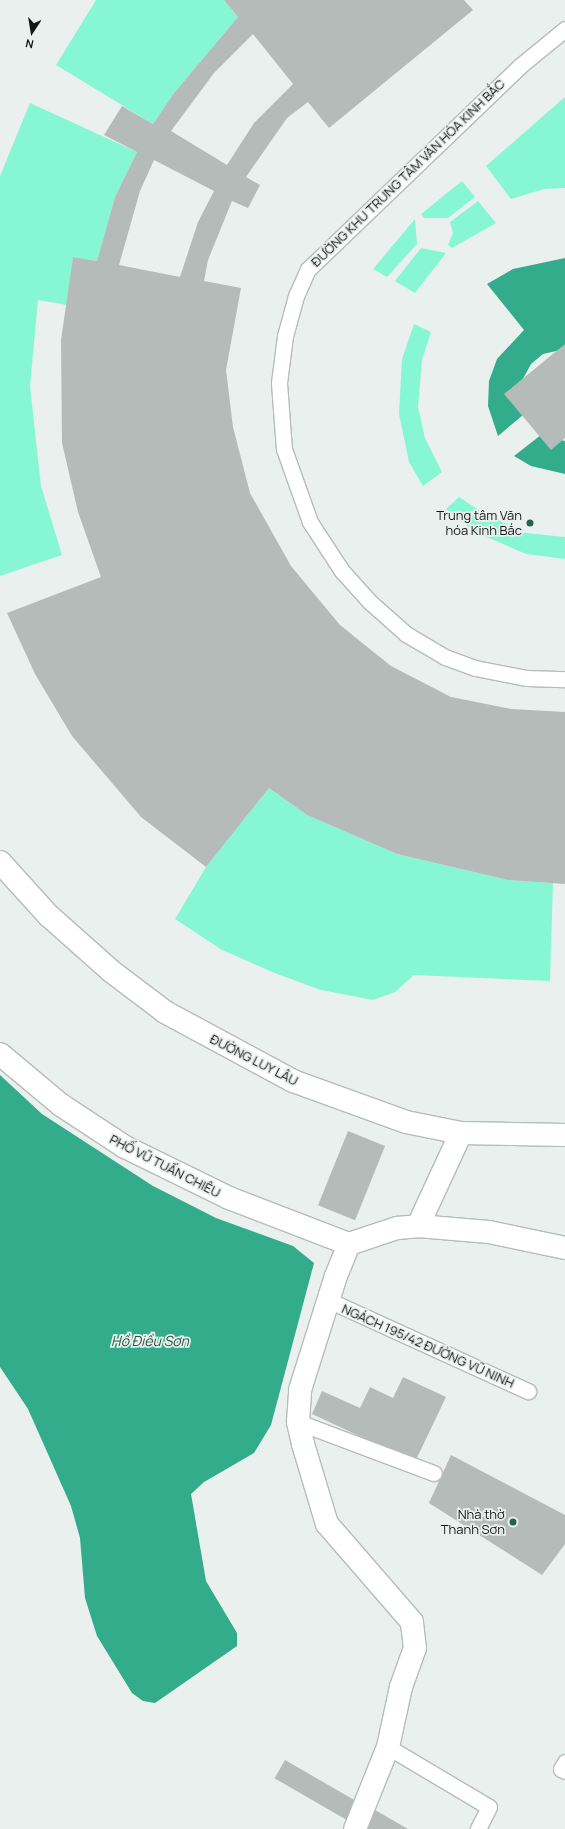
<!DOCTYPE html>
<html>
<head>
<meta charset="utf-8">
<style>
	body { margin:0 }
	#map { position:relative; width:565px; height:1829px; overflow:hidden; background:#eaf0ed; font-family:Manrope,sans-serif }
	div>[style] { position:absolute }
	.green>* { inset:0; background:#87f7d3 }
	.water>* { inset:0; background:#32ac8b }
	.building>* { inset:0; background:#b5bbb9; transform-origin:0 0 }
	.roads { filter:drop-shadow(1px 0 #b6bcba) drop-shadow(-1px 0 #b6bcba) drop-shadow(0 1px #b6bcba) drop-shadow(0 -1px #b6bcba) }
	.lane>* { height:15px; margin:-7.5px; padding:0 7.5px; transform-origin:7.5px; border-radius:7.5px; background:#fff }
	.street>* { height:22px; margin:-11px; padding:0 11px; transform-origin:11px; border-radius:11px; background:#fff }
	.secondary>* { height:22px; margin:-11px; padding:0 11px; transform-origin:11px; border-radius:11px; background:#fff }
	.dots>* { width:11px; height:11px; translate:-50% -50%; box-sizing:border-box; border:2px solid #eaf0ed; border-radius:50% }
	span { translate:-50% -50%; white-space:nowrap; text-align:center; line-height:1.15; -webkit-text-stroke:3.5px #eaf0ed; paint-order:stroke }
	.street-label { font-size:13px; color:#141616 }
	.poi-label { font-size:13px; color:#141616 }
	.right { translate:-100% -50%; text-align:right }
	.water-label { font-size:14px; color:#285849; font-style:italic }
	.north { position:absolute; left:12px; top:12px; width:40px; height:40px; -webkit-text-stroke:3px #eaf0ed; paint-order:stroke; rotate:192deg; font-size:11px; font-weight:700; line-height:16px; text-align:center; color:#141616 }
	.north::after { content:''; display:block; margin:auto; width:14px; height:18px; background:#141616; clip-path:polygon(50% 0,100% 100%,50% 72%,0 100%) }
</style>
</head>
<body>
<div id="map">
	<div class="green">
		<div style="clip-path:polygon(96px 0,224px 0,238px 17px,174px 93px,153px 124px,56px 65px)"></div>
		<div style="clip-path:polygon(565px 97px,565px 188px,544px 189px,511px 199px,486px 166px)"></div>
		<div style="clip-path:polygon(30px 103px,137px 152px,115px 197px,97px 261px,73px 257px,67px 305px,38px 300px,30px 386px,41px 486px,62px 555px,0 576px,0 176px)"></div>
		<div style="clip-path:polygon(462px 181px,475px 197px,448px 218px,424px 218px,421px 214px)"></div>
		<div style="clip-path:polygon(478px 201px,496px 223px,452px 248px,448px 245px,453px 233px,450px 222px)"></div>
		<div style="clip-path:polygon(415px 219px,417px 244px,387px 277px,373px 269px)"></div>
		<div style="clip-path:polygon(421px 248px,446px 253px,415px 293px,395px 281px)"></div>
		<div style="clip-path:polygon(414px 324px,431px 332px,422px 360px,418px 407px,425px 438px,442px 472px,423px 486px,409px 462px,399px 414px,402px 359px)"></div>
		<div style="clip-path:polygon(459px 497px,483px 513px,526px 533px,565px 537px,565px 559px,526px 554px,475px 532px,446px 509px)"></div>
		<div style="clip-path:polygon(269px 788px,307px 815px,397px 854px,508px 880px,553px 883px,550px 981px,414px 975px,395px 992px,373px 1000px,321px 990px,277px 974px,222px 950px,175px 919px,206px 867px)"></div>
	</div>
	<div class="water">
		<div style="clip-path:polygon(565px 258px,565px 349px,543px 354px,531px 364px,519px 386px,523px 415px,498px 436px,488px 406px,489px 381px,497px 359px,524px 330px,487px 284px,513px 269px)"></div>
		<div style="clip-path:polygon(541px 435px,565px 441px,565px 474px,531px 466px,514px 456px)"></div>
		<div style="clip-path:polygon(0 1075px,42px 1114px,153px 1186px,216px 1218px,293px 1246px,314px 1263px,271px 1425px,254px 1453px,204px 1482px,191px 1494px,206px 1581px,237px 1633px,237px 1646px,155px 1703px,143px 1701px,132px 1693px,97px 1636px,85px 1598px,80px 1538px,71px 1506px,28px 1409px,0 1367px)"></div>
	</div>
	<div class="building">
		<div style="clip-path:polygon(evenodd,224px 0,464px 0,473px 10px,329px 128px,308px 102px,287px 118px,246px 177px,260px 185px,248px 208px,232px 201px,208px 260px,204px 281px,241px 288px,226px 370px,233px 427px,250px 493px,291px 566px,340px 625px,391px 666px,451px 697px,511px 709px,565px 712px,565px 884px,508px 880px,397px 854px,307px 815px,269px 788px,206px 867px,141px 817px,72px 736px,35px 674px,7px 613px,101px 577px,78px 512px,62px 443px,61px 340px,73px 257px,97px 261px,115px 197px,137px 152px,104px 135px,122px 106px,153px 124px,174px 93px,238px 17px,224px 0,253px 34px,293px 84px,254px 123px,227px 165px,171px 131px,214px 73px,253px 34px,224px 0,154px 160px,214px 191px,198px 222px,180px 277px,119px 265px,140px 191px,154px 160px)"></div>
		<div style="clip-path:polygon(565px 344px,565px 438px,551px 450px,504px 394px)"></div>
		<div style="left:348px;top:1131px;width:40px;height:80px;rotate:22deg"></div>
		<div style="clip-path:polygon(403px 1377px,446px 1397px,415px 1462px,312px 1414px,322px 1391px,360px 1408px,370px 1387px,393px 1398px)"></div>
		<div style="clip-path:polygon(451px 1455px,565px 1515px,565px 1544px,542px 1575px,429px 1503px)"></div>
		<div style="left:285px;top:1760px;width:85px;height:21px;rotate:30deg"></div>
		<div style="clip-path:polygon(375px 1810px,408px 1829px,364px 1829px)"></div>
	</div>
	<div class="roads">
		<div class="lane">
			<div style="left:565px;top:29px;width:58px;rotate:140.6deg"></div>
			<div style="left:520px;top:66px;width:294px;rotate:136.2deg"></div>
			<div style="left:308px;top:269px;width:30px;rotate:114deg"></div>
			<div style="left:296px;top:296px;width:41px;rotate:105.4deg"></div>
			<div style="left:285px;top:336px;width:47px;rotate:97.3deg"></div>
			<div style="left:279px;top:383px;width:66px;rotate:85.7deg"></div>
			<div style="left:284px;top:449px;width:77px;rotate:70.4deg"></div>
			<div style="left:310px;top:522px;width:59px;rotate:56.9deg"></div>
			<div style="left:342px;top:571px;width:42px;rotate:47.9deg"></div>
			<div style="left:370px;top:602px;width:48px;rotate:41.6deg"></div>
			<div style="left:406px;top:634px;width:45px;rotate:30.5deg"></div>
			<div style="left:445px;top:657px;width:32px;rotate:20deg"></div>
			<div style="left:475px;top:668px;width:53px;rotate:10.9deg"></div>
			<div style="left:527px;top:678px;width:38px;rotate:2deg"></div>
			<div style="left:328px;top:1300px;width:220px;rotate:24.5deg"></div>
			<div style="left:298px;top:1422px;width:145px;rotate:20.6deg"></div>
			<div style="left:388px;top:1747px;width:117px;rotate:30.7deg"></div>
			<div style="left:489px;top:1807px;width:25px;rotate:117deg"></div>
			<div style="left:565px;top:1762px;width:8px;rotate:120deg"></div>
			<div style="left:561px;top:1769px;width:4px;rotate:27deg"></div>
		</div>
		<div class="street">
			<div style="left:0;top:1054px;width:80px;rotate:39.9deg"></div>
			<div style="left:61px;top:1105px;width:77px;rotate:33.3deg"></div>
			<div style="left:125px;top:1147px;width:116px;rotate:26.1deg"></div>
			<div style="left:229px;top:1198px;width:129px;rotate:21deg"></div>
			<div style="left:418px;top:1226px;width:102px;rotate:-65.2deg"></div>
			<div style="left:355px;top:1829px;width:88px;rotate:-68.1deg"></div>
			<div style="left:388px;top:1747px;width:61px;rotate:-77.8deg"></div>
			<div style="left:401px;top:1687px;width:41px;rotate:-70.3deg"></div>
			<div style="left:415px;top:1648px;width:26px;rotate:-97deg"></div>
			<div style="left:412px;top:1622px;width:130px;rotate:-130.9deg"></div>
			<div style="left:327px;top:1524px;width:84px;rotate:-106.7deg"></div>
			<div style="left:303px;top:1444px;width:23px;rotate:-103deg"></div>
			<div style="left:298px;top:1422px;width:32px;rotate:-86deg"></div>
			<div style="left:300px;top:1390px;width:120px;rotate:-72.5deg"></div>
			<div style="left:336px;top:1276px;width:35px;rotate:-68deg"></div>
			<div style="left:349px;top:1244px;width:51px;rotate:-18.4deg"></div>
			<div style="left:397px;top:1228px;width:21px;rotate:-5deg"></div>
			<div style="left:418px;top:1226px;width:71px;rotate:4.8deg"></div>
			<div style="left:489px;top:1232px;width:78px;rotate:11.9deg"></div>
		</div>
		<div class="secondary">
			<div style="left:0;top:862px;width:72px;rotate:47.8deg"></div>
			<div style="left:48px;top:915px;width:84px;rotate:41.6deg"></div>
			<div style="left:111px;top:971px;width:68px;rotate:37.2deg"></div>
			<div style="left:165px;top:1012px;width:145px;rotate:28.3deg"></div>
			<div style="left:293px;top:1081px;width:120px;rotate:19.9deg"></div>
			<div style="left:406px;top:1122px;width:56px;rotate:11.3deg"></div>
			<div style="left:461px;top:1133px;width:104px;rotate:1.1deg"></div>
		</div>
	</div>
	<div class="dots">
		<div style="left:530px;top:523px;background:#236350"></div>
		<div style="left:513px;top:1522px;background:#236350"></div>
	</div>
	<div class="street-label">
		<span style="left:408px;top:173px;rotate:-44deg">ĐƯỜNG KHU TRUNG TÂM VĂN HÓA KINH BẮC</span>
		<span style="left:254px;top:1060px;rotate:27deg">ĐƯỜNG LUY LÂU</span>
		<span style="left:165px;top:1166px;rotate:27deg">PHỐ VŨ TUẤN CHIÊU</span>
		<span style="left:428px;top:1346px;rotate:24deg">NGÁCH 195/42 ĐƯỜNG VŨ NINH</span>
	</div>
	<div class="poi-label">
		<span class="right" style="left:522px;top:523px">Trung tâm Văn<br>hóa Kinh Bắc</span>
		<span class="right" style="left:505px;top:1522px">Nhà thờ<br>Thanh Sơn</span>
	</div>
	<div class="water-label">
		<span style="left:150px;top:1341px">Hồ Điều Sơn</span>
	</div>
	<div class="north">N</div>
</div>
</body>
</html>
